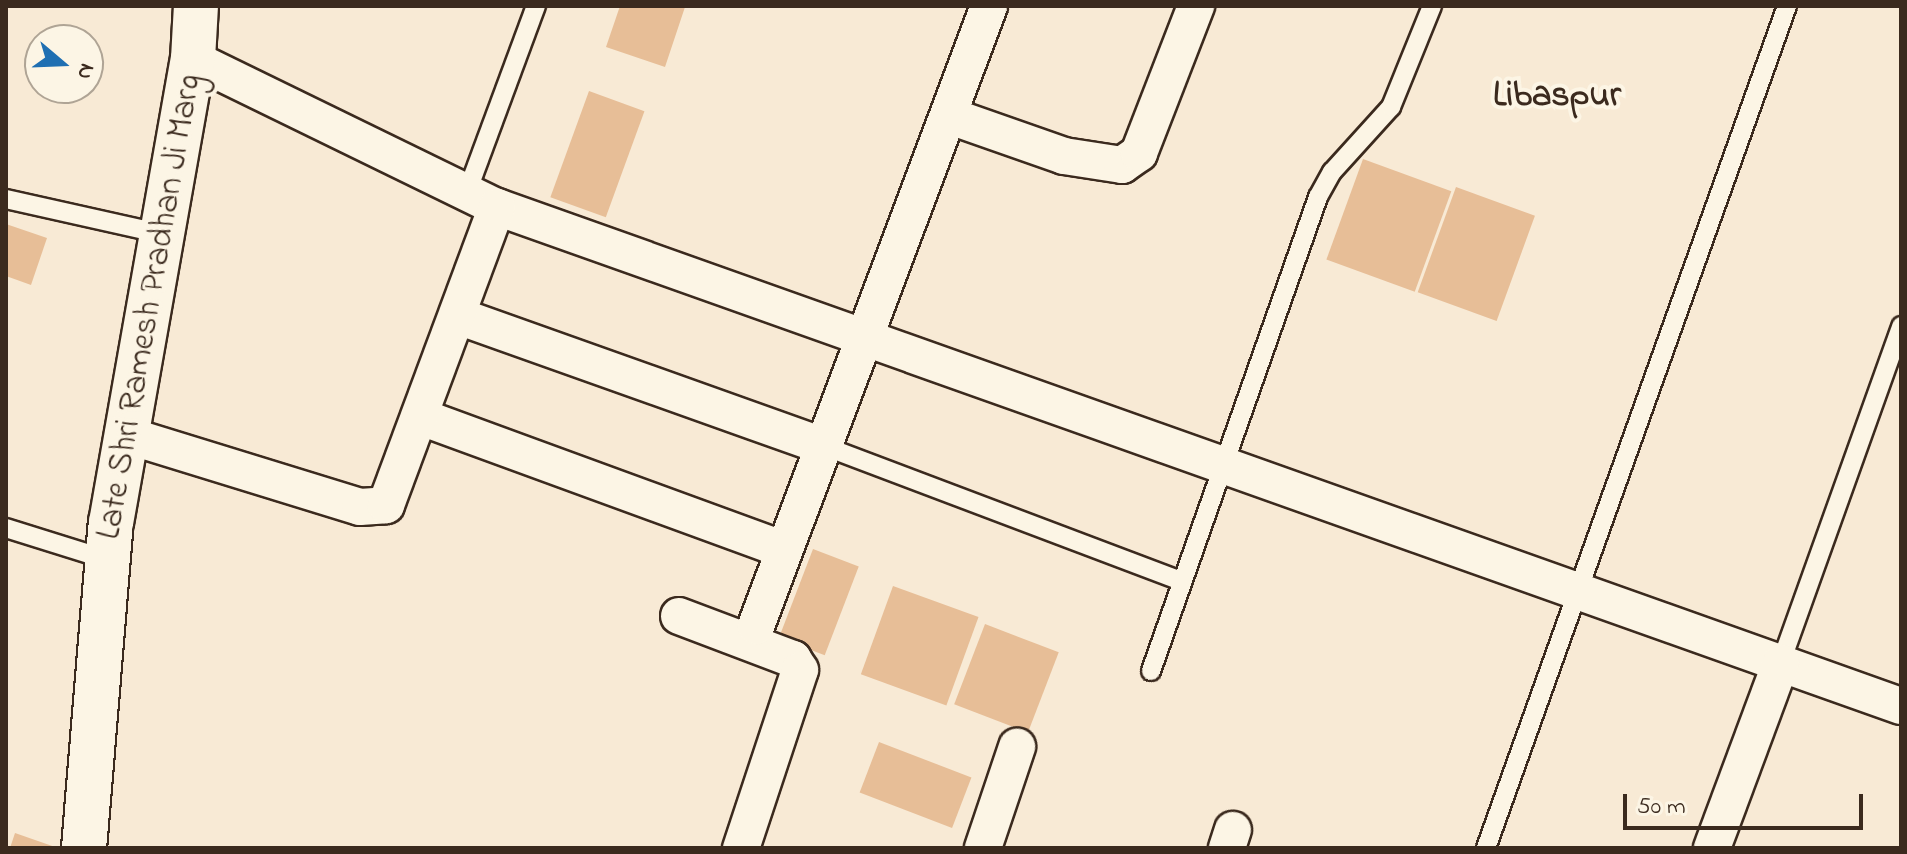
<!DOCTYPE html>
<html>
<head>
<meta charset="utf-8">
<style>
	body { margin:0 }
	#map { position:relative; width:1907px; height:854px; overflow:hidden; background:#f8ead5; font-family:"Indie Flower",sans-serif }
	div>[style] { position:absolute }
	.building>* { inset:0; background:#e7be97; transform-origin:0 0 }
	.roads { filter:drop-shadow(2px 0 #3b2a1e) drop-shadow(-2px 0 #3b2a1e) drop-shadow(0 2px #3b2a1e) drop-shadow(0 -2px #3b2a1e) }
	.lane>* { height:18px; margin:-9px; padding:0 9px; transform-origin:9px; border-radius:9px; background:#fcf5e5 }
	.street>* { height:36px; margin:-18px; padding:0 18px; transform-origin:18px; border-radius:18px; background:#fcf5e5 }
	.secondary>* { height:44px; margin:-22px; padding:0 22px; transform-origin:22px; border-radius:22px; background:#fcf5e5 }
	span { translate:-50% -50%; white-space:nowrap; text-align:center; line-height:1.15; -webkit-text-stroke:8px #fcf5e5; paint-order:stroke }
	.street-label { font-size:34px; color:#3b2a1e }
	.neighbourhood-label { font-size:36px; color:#3b2a1e; font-weight:700 }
	.frame { position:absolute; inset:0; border:8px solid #3b2a1e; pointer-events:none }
	.north { position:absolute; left:24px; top:24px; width:80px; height:80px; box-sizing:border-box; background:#fcf5e5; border:2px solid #afa495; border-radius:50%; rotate:109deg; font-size:22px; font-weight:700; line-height:32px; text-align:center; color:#3b2a1e }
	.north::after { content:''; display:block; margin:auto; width:28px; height:36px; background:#1f6fb2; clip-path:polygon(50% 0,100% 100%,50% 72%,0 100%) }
	.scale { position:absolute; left:1623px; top:794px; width:240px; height:36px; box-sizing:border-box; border:4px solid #3b2a1e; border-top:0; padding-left:10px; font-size:24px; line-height:28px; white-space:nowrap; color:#3b2a1e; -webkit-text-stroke:6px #fcf5e5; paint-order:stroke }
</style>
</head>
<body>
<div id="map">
	<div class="building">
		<div style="clip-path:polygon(620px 6px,685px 7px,665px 67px,606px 47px)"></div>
		<div style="left:589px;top:91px;width:59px;height:113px;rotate:20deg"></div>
		<div style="left:1363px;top:159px;width:94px;height:107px;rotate:20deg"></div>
		<div style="left:1456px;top:187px;width:84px;height:112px;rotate:20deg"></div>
		<div style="clip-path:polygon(6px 224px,47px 238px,31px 285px,6px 276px)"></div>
		<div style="left:813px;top:549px;width:49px;height:95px;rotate:21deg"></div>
		<div style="left:893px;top:586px;width:91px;height:94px;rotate:20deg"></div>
		<div style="left:985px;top:624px;width:79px;height:86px;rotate:21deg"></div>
		<div style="left:879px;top:742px;width:99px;height:54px;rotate:21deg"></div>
		<div style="clip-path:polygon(15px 833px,58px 848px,10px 848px)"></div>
	</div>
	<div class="roads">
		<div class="lane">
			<div style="left:466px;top:195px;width:202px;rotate:-69.7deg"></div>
			<div style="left:6px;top:199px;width:160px;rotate:12.6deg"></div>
			<div style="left:824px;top:446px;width:383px;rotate:20.7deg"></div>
			<div style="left:6px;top:528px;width:107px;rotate:17.4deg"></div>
			<div style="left:1781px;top:662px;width:357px;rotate:-70.3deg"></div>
			<div style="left:1151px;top:671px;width:503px;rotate:-70.59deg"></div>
			<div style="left:1318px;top:197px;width:29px;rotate:-61deg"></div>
			<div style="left:1332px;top:172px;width:88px;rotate:-47.8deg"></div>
			<div style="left:1391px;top:107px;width:109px;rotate:-67.9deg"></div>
			<div style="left:1486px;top:848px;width:894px;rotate:-70.33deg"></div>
		</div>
		<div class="street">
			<div style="left:193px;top:59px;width:338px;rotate:26deg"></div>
			<div style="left:497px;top:207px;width:1490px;rotate:19.57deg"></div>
			<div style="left:950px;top:116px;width:121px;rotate:19.3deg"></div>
			<div style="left:1064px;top:156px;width:59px;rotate:8.8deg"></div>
			<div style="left:1122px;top:165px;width:21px;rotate:-35deg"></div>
			<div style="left:1139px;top:153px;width:158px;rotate:-68.8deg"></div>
			<div style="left:458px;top:316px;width:388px;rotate:19.6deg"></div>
			<div style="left:421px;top:417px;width:384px;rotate:20.1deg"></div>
			<div style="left:123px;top:434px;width:248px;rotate:17.1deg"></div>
			<div style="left:360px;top:507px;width:26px;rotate:-4deg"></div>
			<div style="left:386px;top:505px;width:318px;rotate:-69.6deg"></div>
			<div style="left:679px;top:616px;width:122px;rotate:20.7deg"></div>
			<div style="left:793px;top:659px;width:13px;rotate:58deg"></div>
			<div style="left:800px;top:670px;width:188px;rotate:108.3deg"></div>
			<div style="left:756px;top:626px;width:662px;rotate:-69.4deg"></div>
			<div style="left:983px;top:848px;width:107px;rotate:-71.4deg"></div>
			<div style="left:1227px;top:848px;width:19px;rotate:-72deg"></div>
			<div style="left:1712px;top:848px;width:198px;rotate:-69.6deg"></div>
		</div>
		<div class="secondary">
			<div style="left:84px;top:848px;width:326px;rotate:-85.3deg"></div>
			<div style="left:111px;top:523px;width:471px;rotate:-80deg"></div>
			<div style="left:193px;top:59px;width:53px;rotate:-86.8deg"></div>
		</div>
	</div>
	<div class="street-label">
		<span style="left:151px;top:307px;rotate:-80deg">Late Shri Ramesh Pradhan Ji Marg</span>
	</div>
	<div class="neighbourhood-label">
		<span style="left:1557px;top:97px">Libaspur</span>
	</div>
	<div class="frame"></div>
	<div class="north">N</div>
	<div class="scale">50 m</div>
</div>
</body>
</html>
